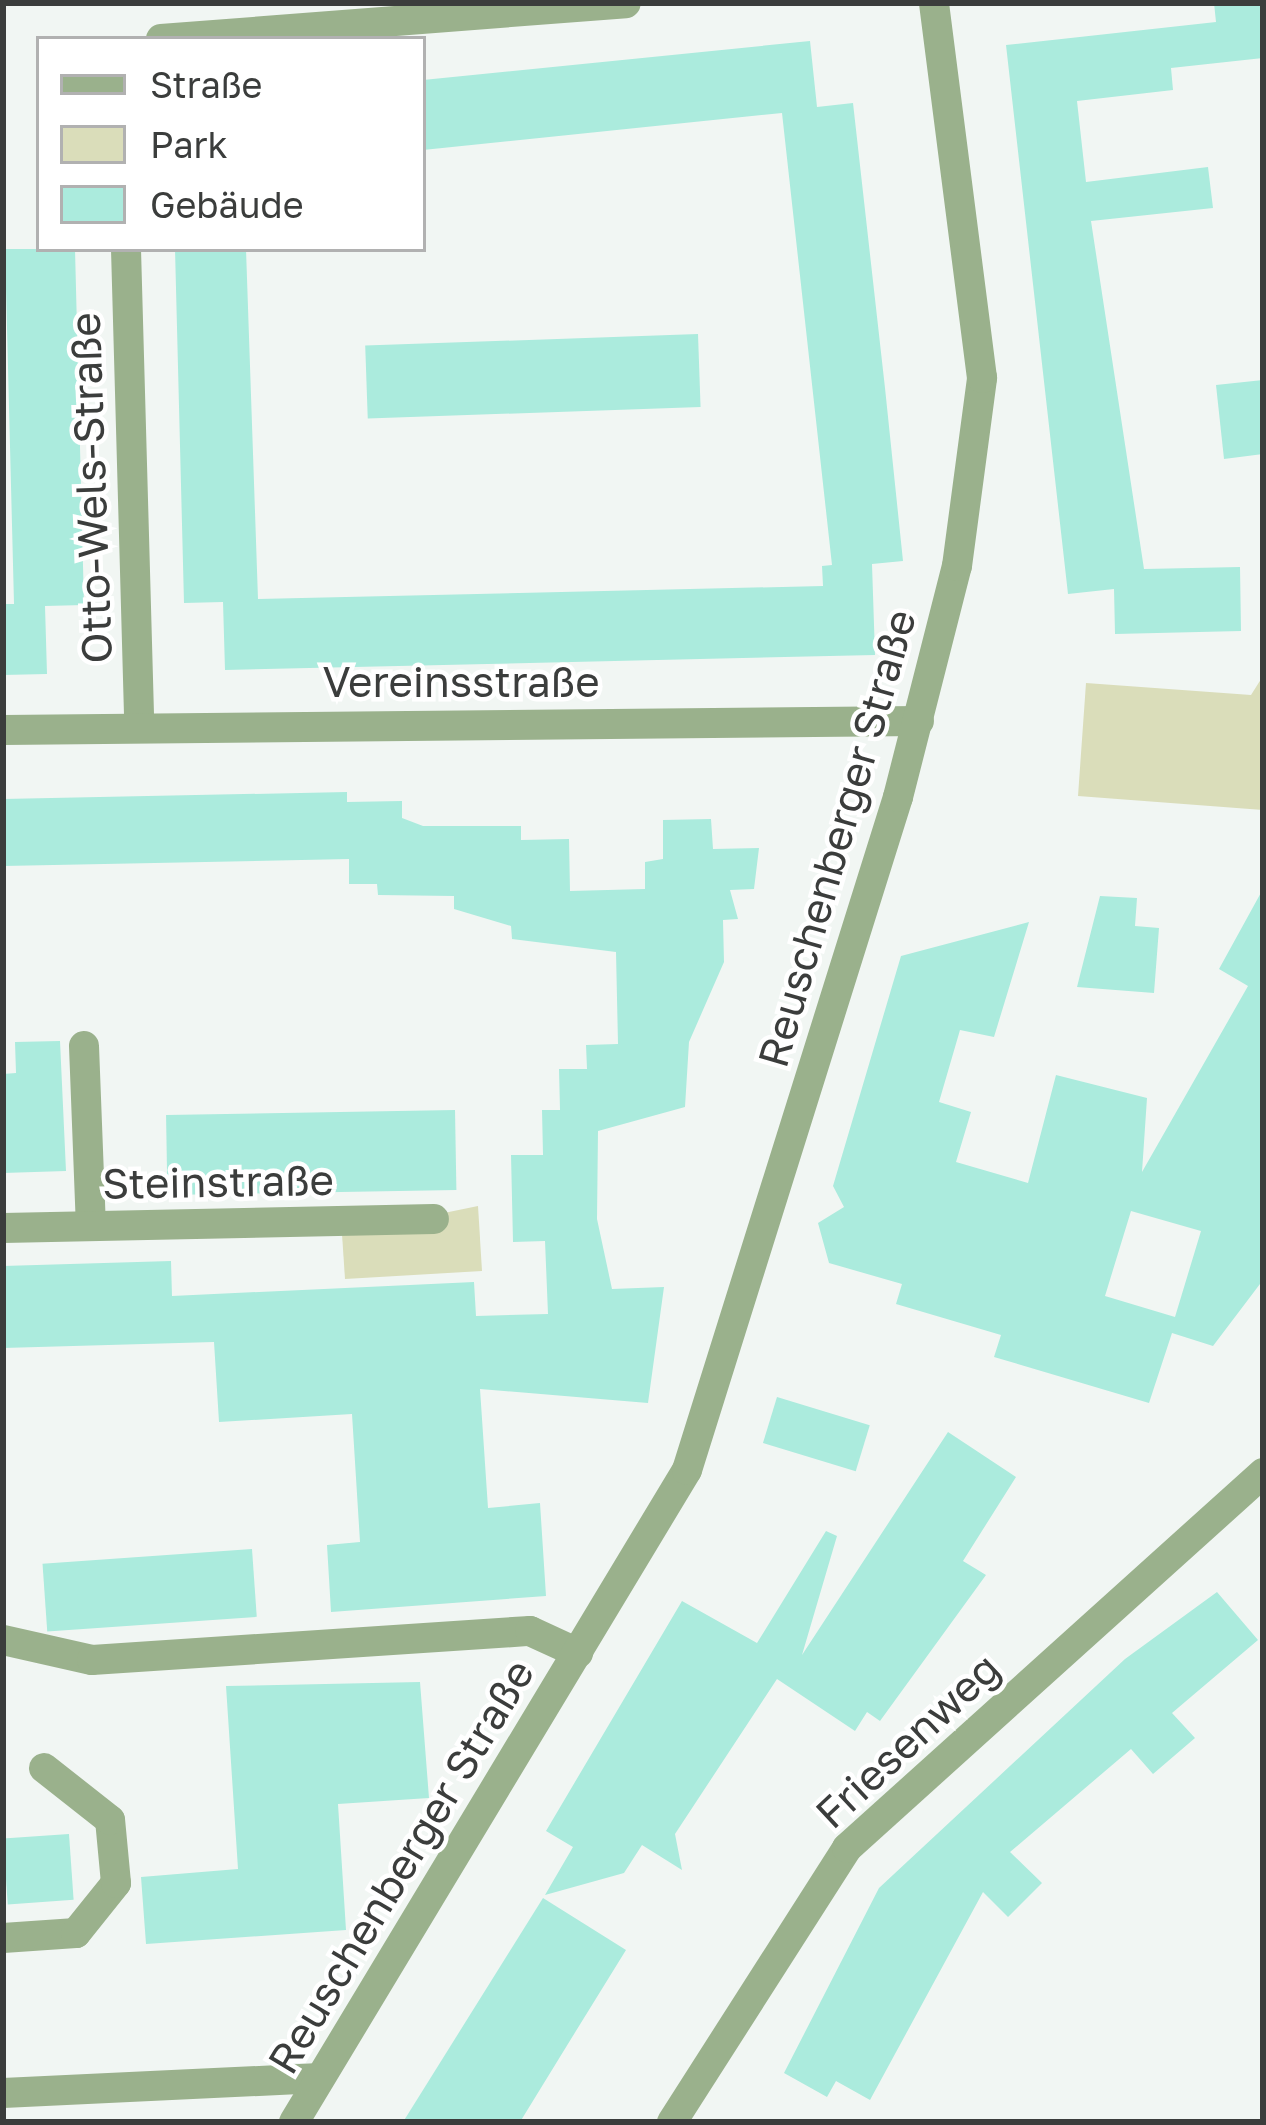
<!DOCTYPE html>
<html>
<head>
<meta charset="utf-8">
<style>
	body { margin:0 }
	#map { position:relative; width:1266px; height:2125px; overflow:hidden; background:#f1f6f3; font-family:"Golos Text",sans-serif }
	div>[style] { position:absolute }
	.green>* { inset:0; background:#daddba }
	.building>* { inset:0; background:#abebdd; transform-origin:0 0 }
	.minor>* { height:30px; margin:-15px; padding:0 15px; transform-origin:15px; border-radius:15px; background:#9ab18c }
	span { translate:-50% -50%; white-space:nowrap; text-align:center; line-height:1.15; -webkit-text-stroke:9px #fff; paint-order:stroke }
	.street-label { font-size:42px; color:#3b3d3c }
	.frame { position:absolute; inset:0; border:6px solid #3b3d3c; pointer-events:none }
	.legend { position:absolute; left:36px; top:36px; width:390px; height:216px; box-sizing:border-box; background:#fff; border:3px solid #b1b1b1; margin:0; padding:15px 21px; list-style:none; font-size:36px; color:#3b3d3c }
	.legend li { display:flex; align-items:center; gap:24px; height:60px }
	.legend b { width:60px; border:3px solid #b1b1b1 }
</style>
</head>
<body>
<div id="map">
	<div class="green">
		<div style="clip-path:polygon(1263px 676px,1263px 810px,1078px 796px,1086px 683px,1251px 695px)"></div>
		<div style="clip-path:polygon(478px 1206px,482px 1271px,345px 1279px,342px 1234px)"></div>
	</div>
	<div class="building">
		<div style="clip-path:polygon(1214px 3px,1263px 3px,1263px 58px,1171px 68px,1173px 90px,1077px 101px,1086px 182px,1208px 167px,1213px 208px,1091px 221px,1144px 569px,1240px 567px,1241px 631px,1115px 634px,1114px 589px,1068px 594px,1006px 45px,1216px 22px)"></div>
		<div style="clip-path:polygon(810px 41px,817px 107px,853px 103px,885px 388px,903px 561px,872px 564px,875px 655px,225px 670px,223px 602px,184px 603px,175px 249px,246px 249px,258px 599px,823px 586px,822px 566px,832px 565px,782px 113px,423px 150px,423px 80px)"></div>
		<div style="clip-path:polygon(5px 249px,75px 249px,84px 605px,45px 606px,47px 674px,3px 675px,3px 604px,14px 604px)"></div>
		<div style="left:698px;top:334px;width:73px;height:333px;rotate:88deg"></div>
		<div style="clip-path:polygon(1263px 380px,1263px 454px,1224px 459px,1216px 385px)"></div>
		<div style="clip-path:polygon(347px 792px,347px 802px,402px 801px,402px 818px,423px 826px,521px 826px,521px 840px,569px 839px,570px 891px,645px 889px,645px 862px,663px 859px,663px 820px,711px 819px,713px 849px,759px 848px,754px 889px,730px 890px,738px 919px,723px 920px,724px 962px,689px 1042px,685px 1107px,598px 1131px,597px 1219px,612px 1289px,664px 1287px,648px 1403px,480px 1389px,488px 1508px,540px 1503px,546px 1596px,331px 1612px,327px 1545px,360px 1542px,352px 1414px,219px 1422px,214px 1342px,3px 1348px,3px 1266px,171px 1261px,172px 1296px,474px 1282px,476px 1316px,548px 1314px,545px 1241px,513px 1242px,511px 1155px,543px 1155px,542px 1110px,560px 1110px,559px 1069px,587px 1069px,586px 1045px,618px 1044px,616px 952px,512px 939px,511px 926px,454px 909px,454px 896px,378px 895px,377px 884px,349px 884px,349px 859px,3px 866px,3px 799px)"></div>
		<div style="clip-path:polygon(evenodd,1263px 889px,1263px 1280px,1213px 1346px,1172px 1333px,1149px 1403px,994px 1357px,1001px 1335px,896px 1304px,902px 1284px,829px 1263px,818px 1223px,844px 1207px,833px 1186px,901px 956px,1029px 922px,994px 1037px,960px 1030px,939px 1102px,971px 1112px,956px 1162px,1028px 1183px,1056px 1075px,1147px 1098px,1142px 1172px,1248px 986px,1219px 969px,1263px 889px,1131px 1211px,1201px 1231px,1175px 1317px,1105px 1296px,1131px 1211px)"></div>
		<div style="clip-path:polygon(1100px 896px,1137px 898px,1135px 926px,1159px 928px,1154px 993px,1077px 987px)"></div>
		<div style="clip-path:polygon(60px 1041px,66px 1171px,3px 1173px,3px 1074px,16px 1073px,15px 1042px)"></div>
		<div style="left:455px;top:1110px;width:80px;height:289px;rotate:89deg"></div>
		<div style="left:777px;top:1397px;width:97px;height:48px;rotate:17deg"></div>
		<div style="clip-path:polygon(948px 1432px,1016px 1477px,963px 1561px,986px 1575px,880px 1721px,867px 1712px,855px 1731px,777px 1679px,675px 1834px,682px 1870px,642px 1845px,624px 1873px,545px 1895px,573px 1847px,546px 1831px,682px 1601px,757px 1643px,826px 1531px,837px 1536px,802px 1655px)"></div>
		<div style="left:252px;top:1549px;width:68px;height:210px;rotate:86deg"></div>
		<div style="clip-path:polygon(1217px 1592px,1258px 1640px,1172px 1713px,1195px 1738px,1153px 1774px,1131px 1749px,1010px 1852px,1042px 1883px,1008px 1917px,983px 1892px,870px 2100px,836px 2081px,827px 2097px,784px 2073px,879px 1888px,1125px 1659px)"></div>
		<div style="clip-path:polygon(420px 1682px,429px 1798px,338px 1804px,346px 1930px,146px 1944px,141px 1877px,238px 1869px,226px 1686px)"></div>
		<div style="left:69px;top:1834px;width:66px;height:66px;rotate:86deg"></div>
		<div style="clip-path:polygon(543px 1898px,626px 1950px,571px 2039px,520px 2122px,403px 2122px)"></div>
	</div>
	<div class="minor">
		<div style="left:161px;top:39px;width:466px;rotate:-4.4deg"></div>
		<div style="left:126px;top:249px;width:475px;rotate:88.4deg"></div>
		<div style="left:3px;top:730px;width:916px;rotate:-0.56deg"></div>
		<div style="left:84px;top:1046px;width:180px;rotate:87.8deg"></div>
		<div style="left:3px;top:1228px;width:431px;rotate:-1.2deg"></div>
		<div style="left:3px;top:1640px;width:91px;rotate:12.7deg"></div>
		<div style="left:92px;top:1660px;width:439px;rotate:-3.8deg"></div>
		<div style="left:530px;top:1631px;width:53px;rotate:24.6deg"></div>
		<div style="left:3px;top:1938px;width:73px;rotate:-3.9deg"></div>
		<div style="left:76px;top:1933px;width:64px;rotate:-51.3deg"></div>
		<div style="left:116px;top:1883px;width:63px;rotate:-95.4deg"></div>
		<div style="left:110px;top:1820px;width:84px;rotate:-141.8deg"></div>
		<div style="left:3px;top:2093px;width:317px;rotate:-2.7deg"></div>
		<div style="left:294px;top:2122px;width:761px;rotate:-58.92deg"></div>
		<div style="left:687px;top:1470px;width:705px;rotate:-72.59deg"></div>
		<div style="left:898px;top:797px;width:238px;rotate:-75.7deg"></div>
		<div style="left:957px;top:566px;width:190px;rotate:-82.4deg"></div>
		<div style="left:982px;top:378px;width:378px;rotate:-97.3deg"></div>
		<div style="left:672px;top:2122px;width:325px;rotate:-57.4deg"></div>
		<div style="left:847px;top:1848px;width:560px;rotate:-42.03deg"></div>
	</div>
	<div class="street-label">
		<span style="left:90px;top:488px;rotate:-92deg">Otto-Wels-Straße</span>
		<span style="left:461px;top:681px">Vereinsstraße</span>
		<span style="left:836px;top:838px;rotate:-74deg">Reuschenberger Straße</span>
		<span style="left:218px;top:1181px;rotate:-1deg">Steinstraße</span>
		<span style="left:907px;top:1740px;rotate:-43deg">Friesenweg</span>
		<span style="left:400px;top:1866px;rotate:-59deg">Reuschenberger Straße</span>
	</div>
	<div class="frame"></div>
	<ul class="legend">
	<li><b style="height:15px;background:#9ab18c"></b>Straße</li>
	<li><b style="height:33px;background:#daddba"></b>Park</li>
	<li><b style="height:33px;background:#abebdd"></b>Gebäude</li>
	</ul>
</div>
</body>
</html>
